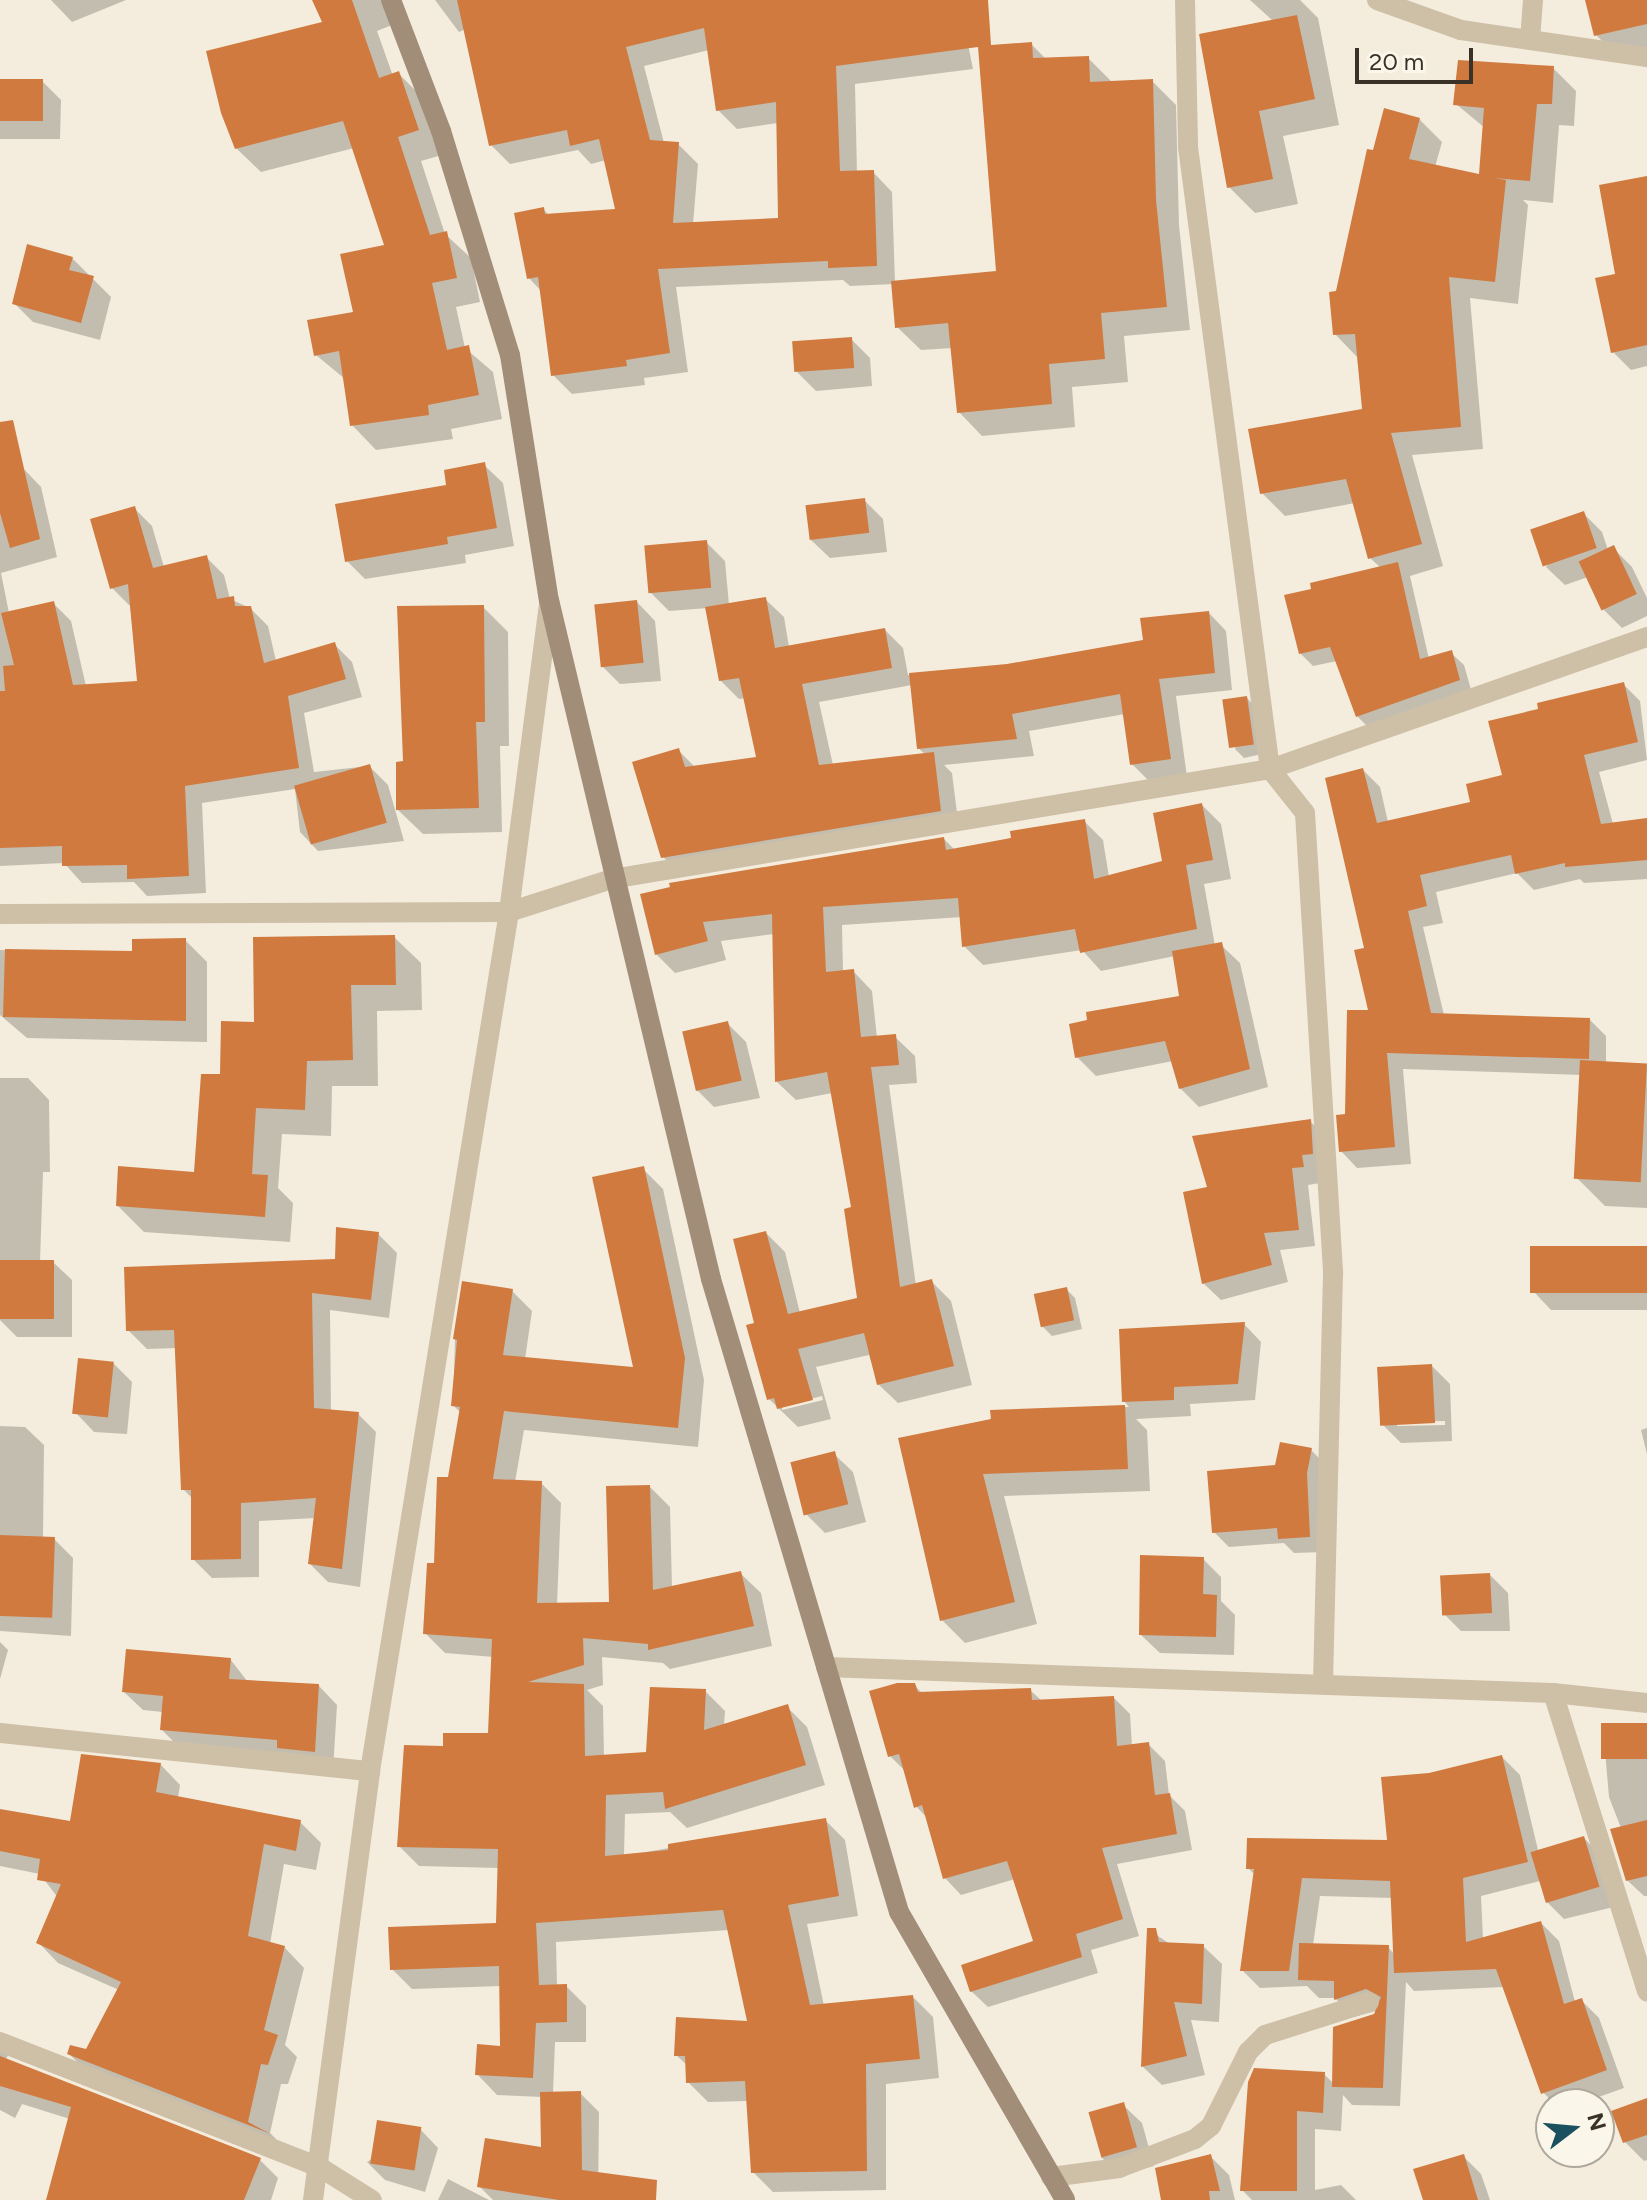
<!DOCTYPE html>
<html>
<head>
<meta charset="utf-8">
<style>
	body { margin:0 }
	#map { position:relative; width:1647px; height:2200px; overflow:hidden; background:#f4eddd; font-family:Figtree,sans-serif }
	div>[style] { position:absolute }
	.shadow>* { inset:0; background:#0003 }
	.building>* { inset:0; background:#d07a3f; transform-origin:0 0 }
	.street>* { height:20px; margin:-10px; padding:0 10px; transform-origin:10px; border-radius:10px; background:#cebfa7 }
	.secondary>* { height:20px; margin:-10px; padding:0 10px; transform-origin:10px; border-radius:10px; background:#a28e78 }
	span { translate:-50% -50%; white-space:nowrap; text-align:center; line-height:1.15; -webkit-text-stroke:6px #fbf6ea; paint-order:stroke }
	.north { position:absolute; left:1535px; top:2088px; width:80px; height:80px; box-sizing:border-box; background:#fbf6ea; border:2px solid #aea79c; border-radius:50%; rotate:74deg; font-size:22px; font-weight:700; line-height:32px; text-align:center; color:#3a3128 }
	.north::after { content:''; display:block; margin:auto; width:28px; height:36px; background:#1a505f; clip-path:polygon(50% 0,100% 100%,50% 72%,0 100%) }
	.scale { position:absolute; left:1355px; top:48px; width:118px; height:36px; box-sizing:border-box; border:4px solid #3a3128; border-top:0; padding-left:10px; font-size:24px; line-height:28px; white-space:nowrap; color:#3a3128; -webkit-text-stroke:6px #fbf6ea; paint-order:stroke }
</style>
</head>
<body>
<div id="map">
	<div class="shadow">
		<div style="clip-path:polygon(51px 0,126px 0,72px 22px)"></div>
		<div style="clip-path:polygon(314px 0,381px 0,392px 25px,377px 31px,393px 76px,399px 74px,423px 98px,442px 155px,421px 161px,445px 234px,471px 258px,480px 302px,456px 307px,465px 348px,493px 372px,502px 419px,451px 429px,453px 439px,376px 450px,352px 425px,345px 379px,316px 355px,355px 313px,387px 246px,354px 148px,261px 172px,236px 148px,324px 23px)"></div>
		<div style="clip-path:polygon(evenodd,435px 0,959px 0,973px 69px,855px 84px,857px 173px,873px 172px,892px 192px,895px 282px,998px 272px,1031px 44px,1047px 60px,1088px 58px,1112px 82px,1152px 81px,1176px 105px,1179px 225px,1190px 330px,1124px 336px,1128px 382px,1072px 387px,1075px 427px,982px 436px,959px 412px,953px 348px,921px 350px,897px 327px,894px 284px,850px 286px,843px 280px,676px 287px,688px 372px,644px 378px,645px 385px,572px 394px,553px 375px,542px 292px,529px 278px,543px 209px,550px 216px,618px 211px,606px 160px,591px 164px,578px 150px,510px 164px,491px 145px,466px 29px,459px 32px,435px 0,709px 50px,718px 110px,737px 129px,778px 123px,780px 220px,693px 224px,698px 164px,678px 144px,664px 143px,644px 66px,709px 50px)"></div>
		<div style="clip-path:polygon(1250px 0,1300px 0,1318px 18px,1339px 125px,1283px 136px,1298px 204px,1255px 213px,1229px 187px,1273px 21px)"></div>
		<div style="clip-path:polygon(1587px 0,1647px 0,1647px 47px,1615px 54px,1596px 35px)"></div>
		<div style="clip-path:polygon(1553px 68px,1576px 91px,1574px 126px,1559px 125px,1553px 203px,1523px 200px,1528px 205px,1518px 304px,1470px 298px,1483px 449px,1412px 455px,1443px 566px,1410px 576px,1429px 659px,1451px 653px,1464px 665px,1472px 693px,1370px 729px,1357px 716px,1337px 661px,1313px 666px,1300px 653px,1381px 568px,1370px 558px,1355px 503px,1285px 516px,1262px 493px,1364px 410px,1357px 357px,1335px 334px,1338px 293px,1374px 153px,1419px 119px,1442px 142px,1435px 167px,1481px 177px,1485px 128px,1456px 104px)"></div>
		<div style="clip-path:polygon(0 81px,42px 81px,61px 100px,60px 139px,0 139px)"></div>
		<div style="clip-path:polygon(1647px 178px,1647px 366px,1631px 370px,1613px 352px,1617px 276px)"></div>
		<div style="clip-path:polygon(72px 258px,111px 297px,100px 340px,33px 322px,14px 303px)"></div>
		<div style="clip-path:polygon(851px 339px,870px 358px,872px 386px,816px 391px,797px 372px)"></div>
		<div style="clip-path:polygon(0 444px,41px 487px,57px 557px,1px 573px,9px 613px,53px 603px,71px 621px,86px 686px,139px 683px,130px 606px,112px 588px,134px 508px,152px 526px,164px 567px,207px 558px,224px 575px,230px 599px,250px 608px,268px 626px,276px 661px,334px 644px,352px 662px,362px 697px,304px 713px,314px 772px,369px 766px,388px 785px,404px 841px,318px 851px,300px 832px,295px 789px,202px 803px,206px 893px,147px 896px,134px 882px,82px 883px,64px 863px,0 866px)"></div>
		<div style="clip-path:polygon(484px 465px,503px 483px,514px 546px,465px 555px,466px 563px,365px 579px,347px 561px)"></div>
		<div style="clip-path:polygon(864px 500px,883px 519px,887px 552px,830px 558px,811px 540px)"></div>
		<div style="clip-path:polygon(1583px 513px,1602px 532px,1608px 550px,1613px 548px,1632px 567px,1647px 598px,1647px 616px,1622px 628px,1603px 609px,1588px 577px,1565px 585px,1546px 567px)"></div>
		<div style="clip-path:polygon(evenodd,706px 542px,725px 561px,729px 605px,765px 599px,784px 617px,789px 647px,885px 630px,903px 648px,908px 675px,1008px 666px,1145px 642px,1209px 613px,1226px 631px,1232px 690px,1176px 696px,1187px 777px,1150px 782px,1132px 764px,1125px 714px,1029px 731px,1034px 756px,944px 765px,952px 773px,959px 829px,682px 875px,663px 857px,678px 750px,696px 768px,759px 758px,746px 698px,739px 699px,720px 680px,708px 608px,669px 611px,650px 592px,706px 542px,912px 685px,918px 748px,926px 755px,833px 765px,819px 702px,912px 685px)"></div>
		<div style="clip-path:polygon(637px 602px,655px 621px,661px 681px,620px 684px,602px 666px)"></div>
		<div style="clip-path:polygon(483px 607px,508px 632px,509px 746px,500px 746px,502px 832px,423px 834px,398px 810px,405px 763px,399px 608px)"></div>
		<div style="clip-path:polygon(1623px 684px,1640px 701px,1647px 760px,1599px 772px,1613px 824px,1647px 820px,1647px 879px,1584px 883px,1580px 879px,1534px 890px,1517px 873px,1436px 892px,1443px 923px,1423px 927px,1444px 1015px,1589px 1019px,1606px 1036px,1606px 1063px,1647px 1065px,1647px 1208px,1605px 1206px,1577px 1178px,1582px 1075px,1403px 1069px,1411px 1164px,1357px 1168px,1341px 1151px,1371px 1013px,1363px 770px,1380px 787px,1388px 822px,1472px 803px)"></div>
		<div style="clip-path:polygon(1247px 698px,1255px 707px,1262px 754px,1244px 758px,1235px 749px)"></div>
		<div style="clip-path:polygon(evenodd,1202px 805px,1221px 824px,1231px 879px,1204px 884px,1215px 946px,1221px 945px,1240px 963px,1268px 1087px,1199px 1107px,1180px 1088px,1173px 1061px,1096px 1076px,1077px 1057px,1182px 997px,1175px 956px,1101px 971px,1082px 950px,983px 965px,964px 946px,962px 917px,842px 925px,843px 972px,853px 971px,872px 991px,877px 1038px,895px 1037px,915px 1056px,917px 1083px,889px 1085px,916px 1286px,932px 1282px,951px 1301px,972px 1385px,898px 1403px,878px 1384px,869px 1355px,816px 1367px,831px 1419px,798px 1427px,769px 1399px,757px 1325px,766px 1233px,785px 1252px,800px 1313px,859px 1299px,853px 1209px,832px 1093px,796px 1100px,777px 1082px,774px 934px,721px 941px,726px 960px,675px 973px,656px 954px,642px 895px,944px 839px,956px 851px,1084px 821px,1103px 840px,1109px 877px,1165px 863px,1202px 805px,822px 1396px,823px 1400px,782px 1410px,782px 1406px,822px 1396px)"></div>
		<div style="clip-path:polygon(394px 937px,421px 963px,422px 1010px,377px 1011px,378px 1086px,332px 1086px,331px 1136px,282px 1134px,278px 1188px,293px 1203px,290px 1242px,144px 1232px,118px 1206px,196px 1174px,222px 1076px,256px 1024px)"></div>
		<div style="clip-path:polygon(185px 940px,207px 962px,207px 1042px,27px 1038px,0 1015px,0 950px,134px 953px)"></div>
		<div style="clip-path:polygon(727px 1023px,746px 1042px,760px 1098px,714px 1107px,695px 1088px)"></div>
		<div style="clip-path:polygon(0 1078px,28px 1078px,49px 1100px,50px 1172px,43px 1172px,40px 1262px,53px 1262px,72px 1280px,72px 1337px,17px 1337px,0 1320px)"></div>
		<div style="clip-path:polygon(1310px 1121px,1327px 1139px,1320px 1183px,1308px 1185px,1315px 1246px,1280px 1250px,1288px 1282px,1221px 1300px,1203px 1283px,1209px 1188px)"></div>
		<div style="clip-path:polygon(643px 1169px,663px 1189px,704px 1380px,698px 1447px,524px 1430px,515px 1482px,541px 1483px,561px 1503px,557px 1605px,611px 1604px,650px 1487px,670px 1507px,672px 1588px,740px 1573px,761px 1593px,772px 1646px,670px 1669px,663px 1663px,602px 1657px,603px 1685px,587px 1690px,603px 1706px,604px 1757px,648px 1754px,705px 1691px,725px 1711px,724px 1725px,787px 1707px,807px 1727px,825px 1785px,687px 1828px,670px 1812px,625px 1814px,624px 1856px,825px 1820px,845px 1840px,858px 1916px,807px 1924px,824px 2006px,913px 1997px,933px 2017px,939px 2078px,886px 2084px,886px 2190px,773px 2192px,753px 2172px,748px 2101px,708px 2102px,688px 2082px,688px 2066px,676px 2055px,750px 2023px,729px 1930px,556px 1942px,557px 1986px,566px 1986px,586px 2006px,586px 2042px,555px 2042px,553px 2093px,580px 2093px,599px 2112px,598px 2200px,493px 2200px,479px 2186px,543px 2149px,542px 2097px,497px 2095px,477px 2074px,503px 2048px,501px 1986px,412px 1989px,392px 1969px,498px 1925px,500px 1868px,419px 1866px,399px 1846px,445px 1748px,490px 1735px,494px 1657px,445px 1653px,425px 1633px,461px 1413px,453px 1405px,455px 1339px,512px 1291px,532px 1311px,525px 1359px,635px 1369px)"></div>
		<div style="clip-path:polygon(378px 1234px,397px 1253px,389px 1318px,330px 1310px,331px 1412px,358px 1414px,376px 1432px,360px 1587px,328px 1582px,310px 1564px,316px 1518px,259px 1521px,259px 1577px,212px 1578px,193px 1559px,193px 1499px,183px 1489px,177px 1348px,147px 1349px,128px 1330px,337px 1261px)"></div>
		<div style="clip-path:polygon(1647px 1247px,1647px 1310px,1551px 1310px,1533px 1291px)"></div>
		<div style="clip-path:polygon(1066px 1289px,1075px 1298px,1082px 1329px,1052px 1336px,1043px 1327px)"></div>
		<div style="clip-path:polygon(1244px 1324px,1261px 1342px,1255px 1400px,1190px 1404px,1191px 1416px,1136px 1419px,1147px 1430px,1150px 1491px,1004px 1496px,1037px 1624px,965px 1643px,942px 1620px,992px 1412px,1129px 1407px,1124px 1401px)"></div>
		<div style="clip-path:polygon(113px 1363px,132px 1382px,127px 1434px,94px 1432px,76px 1413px)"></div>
		<div style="clip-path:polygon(evenodd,1432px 1366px,1450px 1384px,1452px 1441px,1401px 1443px,1382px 1424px,1432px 1366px,1445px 1421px,1445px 1425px,1397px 1426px,1397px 1422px,1445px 1421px)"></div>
		<div style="clip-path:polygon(0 1426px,25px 1427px,44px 1445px,43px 1539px,54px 1539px,73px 1558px,71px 1636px,0 1631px)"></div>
		<div style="clip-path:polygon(1647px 1428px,1647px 1454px,1641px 1430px)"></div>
		<div style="clip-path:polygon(1311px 1450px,1326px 1465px,1324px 1552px,1294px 1553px,1284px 1543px,1229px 1547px,1214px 1532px,1277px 1467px)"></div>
		<div style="clip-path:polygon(834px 1454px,853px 1472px,866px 1522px,825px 1533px,806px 1514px)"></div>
		<div style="clip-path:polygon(1203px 1559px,1221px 1577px,1221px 1601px,1235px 1615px,1234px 1655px,1160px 1653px,1141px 1635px)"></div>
		<div style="clip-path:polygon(1490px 1575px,1508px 1593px,1510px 1631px,1461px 1631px,1443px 1613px)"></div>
		<div style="clip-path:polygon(0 1642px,8px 1650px,0 1679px)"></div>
		<div style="clip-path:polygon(230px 1659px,248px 1682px,319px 1686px,337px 1705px,333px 1770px,180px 1748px,162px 1730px,163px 1712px,143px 1710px,124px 1692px)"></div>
		<div style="clip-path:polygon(914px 1685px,923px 1694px,1030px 1690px,1042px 1701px,1114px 1698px,1130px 1714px,1132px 1746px,1148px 1744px,1165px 1761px,1169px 1795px,1185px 1811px,1192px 1850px,1117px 1864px,1139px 1936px,1091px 1950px,1098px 1973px,988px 2007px,971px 1991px,1035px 1943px,1015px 1879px,961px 1895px,945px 1878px,927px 1818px,916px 1806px,906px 1772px,890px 1756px)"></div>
		<div style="clip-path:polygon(1647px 1725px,1647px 1896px,1644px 1896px,1627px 1880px,1621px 1828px,1609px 1797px,1603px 1728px)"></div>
		<div style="clip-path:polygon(evenodd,1502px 1757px,1520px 1775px,1538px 1850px,1584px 1838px,1602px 1857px,1618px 1906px,1564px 1919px,1545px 1900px,1540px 1881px,1481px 1896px,1483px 1939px,1541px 1923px,1559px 1941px,1575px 2002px,1581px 2000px,1599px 2018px,1624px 2088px,1579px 2104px,1554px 2104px,1543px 2092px,1504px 1987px,1414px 1991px,1406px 1982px,1400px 2106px,1352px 2105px,1343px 2095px,1341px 2131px,1315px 2129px,1315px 2190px,1341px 2185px,1356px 2200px,1252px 2200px,1242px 2190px,1249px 2083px,1324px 2074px,1334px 2084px,1379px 2010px,1354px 2017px,1335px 1998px,1319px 1998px,1307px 1986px,1260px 1988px,1242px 1970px,1255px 1875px,1248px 1868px,1389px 1842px,1429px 1774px,1502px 1757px,1320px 1896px,1393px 1898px,1395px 1955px,1388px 1947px,1313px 1945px,1320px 1896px)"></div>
		<div style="clip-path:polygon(160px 1764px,180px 1785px,178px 1798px,300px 1822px,321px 1843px,316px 1870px,284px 1864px,270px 1944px,284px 1947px,304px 1968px,285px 2045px,297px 2057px,288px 2084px,281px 2084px,270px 2133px,286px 2149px,90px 2074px,69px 2054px,87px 2052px,119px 1990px,58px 1963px,38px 1942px,58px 1898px,40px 1874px,0 1866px,0 1810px,72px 1823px)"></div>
		<div style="clip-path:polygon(1149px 1930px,1170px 1944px,1203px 1946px,1222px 1964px,1219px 2022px,1191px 2020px,1205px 2075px,1162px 2085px,1143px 2067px)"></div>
		<div style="clip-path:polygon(0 2043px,9px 2052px,6px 2060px,260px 2160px,278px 2178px,271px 2200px,49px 2200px,70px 2119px,22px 2104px,15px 2118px,0 2110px)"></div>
		<div style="clip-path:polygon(1647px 2100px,1647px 2160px,1644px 2161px,1625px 2142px)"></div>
		<div style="clip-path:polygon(1123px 2105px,1142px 2123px,1154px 2166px,1120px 2175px,1101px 2157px)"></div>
		<div style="clip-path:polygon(420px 2129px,438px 2148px,425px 2192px,385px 2180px,367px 2162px)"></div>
		<div style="clip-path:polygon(1210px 2156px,1229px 2175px,1235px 2200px,1163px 2200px)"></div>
		<div style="clip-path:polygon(1463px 2156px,1481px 2174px,1490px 2200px,1425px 2200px)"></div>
		<div style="clip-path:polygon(448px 2179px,489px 2200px,438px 2200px)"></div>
	</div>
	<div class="building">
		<div style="clip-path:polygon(312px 0,352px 0,379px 78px,399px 71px,419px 130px,398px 137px,430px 235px,447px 231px,457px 278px,432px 283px,447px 350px,469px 345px,479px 395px,428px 405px,429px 415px,350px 426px,339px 351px,314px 356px,307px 320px,353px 312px,340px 254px,384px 245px,343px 121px,235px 149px,221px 113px,206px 51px,322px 22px)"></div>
		<div style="clip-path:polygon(evenodd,457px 0,988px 0,991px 45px,1032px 42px,1033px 58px,1089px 56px,1090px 82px,1153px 79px,1156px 200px,1167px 307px,1101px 313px,1105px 359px,1049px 364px,1052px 404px,957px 413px,948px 323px,895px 328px,891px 281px,996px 271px,978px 47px,836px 66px,840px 171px,874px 170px,877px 266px,828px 268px,828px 261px,658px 269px,670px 353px,626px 360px,627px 366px,551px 376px,538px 277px,527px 279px,514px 213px,544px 207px,545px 214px,615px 209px,599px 139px,570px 146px,567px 130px,489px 146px,457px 0,704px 28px,716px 111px,776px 102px,778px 218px,673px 223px,679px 142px,650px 140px,626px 47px,704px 28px)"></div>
		<div style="clip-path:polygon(1585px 0,1647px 0,1647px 24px,1594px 36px)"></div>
		<div style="clip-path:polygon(1297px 15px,1315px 99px,1259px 111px,1273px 179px,1227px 188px,1199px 34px)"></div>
		<div style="clip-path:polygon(1458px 60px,1554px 66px,1552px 104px,1537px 104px,1530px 181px,1494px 178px,1506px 180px,1495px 282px,1449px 277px,1461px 427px,1391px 433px,1422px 544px,1368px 559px,1346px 479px,1260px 494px,1248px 429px,1362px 409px,1355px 334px,1333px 335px,1329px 292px,1336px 291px,1367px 149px,1373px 150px,1384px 108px,1420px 118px,1409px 159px,1479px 174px,1484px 108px,1453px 105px)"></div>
		<div style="left:0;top:79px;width:43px;height:42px"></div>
		<div style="clip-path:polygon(1647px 176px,1647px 345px,1611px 353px,1595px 278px,1615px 274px,1599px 185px)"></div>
		<div style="clip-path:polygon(27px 244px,73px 257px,69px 270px,94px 276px,81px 323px,12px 304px)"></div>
		<div style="left:852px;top:337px;width:31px;height:60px;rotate:86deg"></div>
		<div style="clip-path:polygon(13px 420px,40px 539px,10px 548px,0 513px,0 422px)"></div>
		<div style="clip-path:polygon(485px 462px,497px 528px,447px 537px,448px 544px,345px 562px,335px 504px,446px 485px,444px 470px)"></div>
		<div style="left:865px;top:498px;width:35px;height:60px;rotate:83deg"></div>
		<div style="clip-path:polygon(135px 506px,153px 568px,207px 555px,217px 599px,234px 596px,235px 606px,251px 606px,264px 663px,335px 642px,346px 679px,288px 696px,299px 768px,185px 786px,189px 876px,127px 879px,127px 865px,62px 866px,62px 846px,0 848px,0 691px,5px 691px,3px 666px,14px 665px,1px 613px,54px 601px,73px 685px,137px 681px,128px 584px,110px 589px,90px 519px)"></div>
		<div style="left:1584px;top:511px;width:39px;height:57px;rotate:71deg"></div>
		<div style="left:707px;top:540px;width:48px;height:63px;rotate:85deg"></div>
		<div style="left:1614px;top:545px;width:54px;height:39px;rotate:65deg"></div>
		<div style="clip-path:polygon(1398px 562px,1420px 659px,1452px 650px,1460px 680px,1356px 717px,1330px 647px,1299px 654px,1284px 595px,1311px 589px,1310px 583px)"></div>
		<div style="clip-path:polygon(766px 597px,775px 648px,885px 628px,892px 668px,802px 684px,819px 765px,934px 752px,941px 811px,661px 858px,632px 762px,679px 748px,685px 767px,756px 757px,739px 678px,719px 681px,705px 607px)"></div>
		<div style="left:637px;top:600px;width:63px;height:43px;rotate:84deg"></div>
		<div style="clip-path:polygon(484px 605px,485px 722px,476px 722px,479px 808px,396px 810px,396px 762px,403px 761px,397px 606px)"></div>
		<div style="clip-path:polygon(1209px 611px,1215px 673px,1159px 679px,1171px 759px,1130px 765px,1120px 694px,1012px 714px,1017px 739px,917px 749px,909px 673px,1007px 664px,1143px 640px,1140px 618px)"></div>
		<div style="clip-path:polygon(1624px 682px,1638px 742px,1584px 755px,1601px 824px,1647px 818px,1647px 860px,1565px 867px,1565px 863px,1515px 874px,1511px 855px,1420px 875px,1427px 906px,1408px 911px,1431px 1013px,1590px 1018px,1589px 1059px,1387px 1053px,1395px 1147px,1339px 1152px,1336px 1115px,1345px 1114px,1347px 1010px,1368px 1010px,1354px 950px,1364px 948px,1325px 778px,1363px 768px,1377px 823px,1470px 802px,1466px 784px,1502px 775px,1488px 721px,1538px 709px,1537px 703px)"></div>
		<div style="left:1247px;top:696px;width:49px;height:25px;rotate:82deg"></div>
		<div style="left:370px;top:764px;width:61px;height:79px;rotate:74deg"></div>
		<div style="clip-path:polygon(1202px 803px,1213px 860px,1186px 865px,1197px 929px,1080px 953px,1075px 929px,962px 947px,958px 898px,823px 907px,826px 972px,854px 969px,861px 1037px,896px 1034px,899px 1065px,871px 1067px,900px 1287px,932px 1279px,954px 1366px,877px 1385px,864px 1333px,798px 1349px,813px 1400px,777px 1409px,774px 1398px,767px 1400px,746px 1325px,754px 1323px,733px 1239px,766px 1231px,788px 1314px,857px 1298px,844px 1209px,851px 1207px,827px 1072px,775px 1082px,772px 914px,703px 922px,708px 941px,655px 955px,640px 894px,670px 887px,669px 883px,944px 837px,946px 850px,1011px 838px,1010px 831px,1085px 819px,1094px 879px,1162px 861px,1153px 813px)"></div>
		<div style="clip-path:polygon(395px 935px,396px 985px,351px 985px,353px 1060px,307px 1061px,305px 1110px,256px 1108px,252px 1174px,268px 1175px,265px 1217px,116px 1206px,118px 1166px,194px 1172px,201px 1074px,220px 1074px,221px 1021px,254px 1022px,253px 937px)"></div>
		<div style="clip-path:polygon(186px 938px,186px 1021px,3px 1017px,5px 949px,132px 951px,132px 939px)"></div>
		<div style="clip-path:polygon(1222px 942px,1250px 1069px,1179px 1089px,1165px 1041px,1075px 1058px,1069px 1024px,1087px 1020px,1086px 1012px,1179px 996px,1172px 951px)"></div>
		<div style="left:728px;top:1021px;width:61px;height:47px;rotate:77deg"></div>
		<div style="left:1580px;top:1060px;width:67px;height:119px;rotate:3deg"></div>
		<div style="clip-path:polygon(1311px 1119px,1313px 1154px,1302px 1155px,1304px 1167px,1292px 1168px,1299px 1230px,1264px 1233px,1272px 1265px,1202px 1284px,1183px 1192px,1207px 1187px,1192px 1136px)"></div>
		<div style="clip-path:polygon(644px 1166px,685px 1358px,678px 1428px,504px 1411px,493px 1479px,542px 1481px,537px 1603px,609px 1602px,606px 1486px,650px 1485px,653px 1590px,741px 1571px,754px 1626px,648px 1650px,648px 1644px,583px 1638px,584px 1665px,528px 1682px,584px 1684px,585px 1756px,646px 1752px,650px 1687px,706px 1689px,704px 1730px,788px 1704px,806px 1765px,665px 1809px,663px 1792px,606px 1795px,605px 1856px,668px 1850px,668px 1844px,826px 1818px,839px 1896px,788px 1905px,810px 2005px,913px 1995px,920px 2059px,866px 2064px,867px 2171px,751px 2173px,745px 2081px,686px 2083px,685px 2056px,674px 2056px,676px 2017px,747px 2021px,723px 1910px,536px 1923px,539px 1985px,567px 1984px,567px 2022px,536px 2023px,533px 2078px,475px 2075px,477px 2044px,500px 2046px,499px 1966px,390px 1970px,388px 1927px,496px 1923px,498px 1849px,397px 1847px,404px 1745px,443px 1746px,443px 1733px,488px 1733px,492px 1639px,423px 1634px,427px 1563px,434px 1563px,437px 1477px,448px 1477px,460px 1407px,451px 1406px,457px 1340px,453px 1339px,462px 1281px,513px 1289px,503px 1355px,633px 1367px,592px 1177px)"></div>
		<div style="clip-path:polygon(336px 1227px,379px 1232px,371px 1300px,312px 1293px,314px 1408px,359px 1412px,342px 1569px,308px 1564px,316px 1498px,241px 1503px,241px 1559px,191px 1560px,191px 1490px,181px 1490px,174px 1330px,126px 1331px,124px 1267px,335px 1259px)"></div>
		<div style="left:1647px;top:1246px;width:47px;height:117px;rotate:90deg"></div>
		<div style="left:0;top:1260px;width:54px;height:59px"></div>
		<div style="left:1067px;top:1287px;width:34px;height:34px;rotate:78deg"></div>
		<div style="clip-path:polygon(1245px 1322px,1238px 1384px,1174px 1387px,1174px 1400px,1122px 1402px,1119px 1329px)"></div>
		<div style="left:78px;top:1358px;width:36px;height:56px;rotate:6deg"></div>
		<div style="left:1432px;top:1364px;width:59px;height:55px;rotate:87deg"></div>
		<div style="clip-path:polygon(1125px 1405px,1128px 1469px,983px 1474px,1015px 1602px,940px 1621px,898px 1438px,991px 1419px,990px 1410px)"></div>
		<div style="clip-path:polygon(1280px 1442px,1312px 1448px,1307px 1473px,1310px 1537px,1278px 1539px,1277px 1528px,1212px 1533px,1207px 1471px,1275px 1465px)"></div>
		<div style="left:835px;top:1451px;width:55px;height:46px;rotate:76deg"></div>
		<div style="left:0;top:1535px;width:55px;height:81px;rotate:2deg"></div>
		<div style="clip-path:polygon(1140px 1555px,1204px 1557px,1203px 1594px,1217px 1595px,1216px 1637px,1139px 1635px)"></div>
		<div style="left:1490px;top:1573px;width:40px;height:50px;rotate:87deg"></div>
		<div style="clip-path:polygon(126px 1649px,231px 1658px,229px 1679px,319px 1684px,315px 1752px,277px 1748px,277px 1740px,160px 1730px,163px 1696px,122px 1692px)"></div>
		<div style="clip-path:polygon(897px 1683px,915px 1683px,918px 1692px,1031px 1688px,1032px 1700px,1114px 1696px,1117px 1746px,1149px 1742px,1155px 1795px,1170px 1793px,1177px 1834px,1102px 1848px,1123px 1919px,1076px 1934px,1082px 1957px,970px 1992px,961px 1965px,1033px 1941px,1007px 1861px,943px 1879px,922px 1805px,914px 1808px,899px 1754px,888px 1757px,869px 1691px)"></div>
		<div style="left:1647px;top:1723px;width:36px;height:46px;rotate:90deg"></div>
		<div style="clip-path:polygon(81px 1754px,161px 1763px,156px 1792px,301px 1820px,296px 1851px,264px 1844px,248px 1936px,285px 1946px,264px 2030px,278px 2035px,268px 2065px,261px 2064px,248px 2122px,271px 2134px,67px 2054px,70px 2045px,86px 2049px,121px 1982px,36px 1943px,61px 1884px,37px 1880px,40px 1859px,0 1851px,0 1809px,70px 1821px)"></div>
		<div style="clip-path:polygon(1502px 1755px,1528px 1862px,1463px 1878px,1466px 1942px,1541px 1921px,1564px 2004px,1582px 1998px,1607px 2070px,1541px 2094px,1496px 1969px,1394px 1973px,1390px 1881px,1302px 1878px,1289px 1971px,1240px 1971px,1254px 1869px,1246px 1869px,1247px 1838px,1387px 1840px,1381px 1777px,1429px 1773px)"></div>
		<div style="clip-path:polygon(1647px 1820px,1647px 1876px,1626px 1881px,1610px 1829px)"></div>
		<div style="left:1584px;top:1836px;width:53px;height:56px;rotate:73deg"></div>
		<div style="clip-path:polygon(1147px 1928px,1156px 1928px,1159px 1942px,1204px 1944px,1202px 2004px,1174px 2002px,1187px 2056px,1141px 2067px)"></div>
		<div style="clip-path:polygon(1299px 1943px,1389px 1945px,1383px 2088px,1332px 2087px,1333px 2027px,1374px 2014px,1381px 1997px,1366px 1989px,1334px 2000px,1334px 1981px,1298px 1980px)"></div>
		<div style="clip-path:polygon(0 2056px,261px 2158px,244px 2200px,46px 2200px,71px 2107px,0 2086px)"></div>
		<div style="clip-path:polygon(1254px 2068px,1325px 2072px,1323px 2113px,1297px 2111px,1297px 2191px,1240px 2191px,1248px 2082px)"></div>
		<div style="clip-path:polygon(581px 2091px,582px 2170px,657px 2180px,656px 2200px,559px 2200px,477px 2187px,485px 2138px,541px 2147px,540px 2092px)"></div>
		<div style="clip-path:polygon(1647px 2098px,1647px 2135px,1623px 2143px,1611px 2111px)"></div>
		<div style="left:1124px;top:2102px;width:47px;height:37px;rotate:74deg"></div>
		<div style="left:377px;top:2120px;width:45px;height:44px;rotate:9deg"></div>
		<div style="clip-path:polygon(1211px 2154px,1220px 2191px,1209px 2191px,1210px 2200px,1161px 2200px,1155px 2168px)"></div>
		<div style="clip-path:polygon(1464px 2154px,1478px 2200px,1423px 2200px,1413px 2169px)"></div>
	</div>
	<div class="street">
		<div style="left:1185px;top:0;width:147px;rotate:88.8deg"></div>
		<div style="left:1188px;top:147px;width:627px;rotate:82.49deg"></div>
		<div style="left:1270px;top:769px;width:56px;rotate:51.5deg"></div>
		<div style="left:1305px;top:813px;width:462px;rotate:86.5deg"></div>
		<div style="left:1333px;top:1274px;width:410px;rotate:91.4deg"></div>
		<div style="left:1377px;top:0;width:89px;rotate:19.7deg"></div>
		<div style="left:1461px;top:30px;width:188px;rotate:8.3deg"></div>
		<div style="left:1530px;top:40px;width:40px;rotate:-85.7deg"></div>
		<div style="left:0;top:914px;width:509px;rotate:-0.23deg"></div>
		<div style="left:509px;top:912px;width:108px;rotate:-17.8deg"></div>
		<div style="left:612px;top:879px;width:667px;rotate:-9.49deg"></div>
		<div style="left:1270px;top:769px;width:399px;rotate:-19.3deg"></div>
		<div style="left:826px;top:1667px;width:727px;rotate:2.05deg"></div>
		<div style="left:1553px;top:1693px;width:95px;rotate:6.1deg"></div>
		<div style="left:1553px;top:1693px;width:313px;rotate:72.5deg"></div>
		<div style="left:0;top:1733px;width:372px;rotate:5.9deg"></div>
		<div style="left:0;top:2042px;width:345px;rotate:21.4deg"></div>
		<div style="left:321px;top:2168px;width:60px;rotate:32.1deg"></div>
		<div style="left:1051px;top:2177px;width:69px;rotate:-7.5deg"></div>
		<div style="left:1119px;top:2168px;width:81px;rotate:-20.9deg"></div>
		<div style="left:1195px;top:2139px;width:21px;rotate:-39deg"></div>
		<div style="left:1211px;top:2126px;width:83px;rotate:-63.4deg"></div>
		<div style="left:1248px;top:2052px;width:24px;rotate:-45deg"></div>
		<div style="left:1265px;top:2035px;width:109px;rotate:-17.6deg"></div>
		<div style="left:313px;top:2200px;width:433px;rotate:-82.4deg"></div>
		<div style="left:370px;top:1771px;width:870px;rotate:-80.81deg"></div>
		<div style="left:509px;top:912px;width:313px;rotate:-82.6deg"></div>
	</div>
	<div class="secondary">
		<div style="left:391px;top:0;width:140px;rotate:69.1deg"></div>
		<div style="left:441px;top:131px;width:234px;rotate:72.9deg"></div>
		<div style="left:510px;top:355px;width:248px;rotate:81deg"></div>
		<div style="left:549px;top:600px;width:698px;rotate:76.58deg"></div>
		<div style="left:711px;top:1279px;width:660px;rotate:73.46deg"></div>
		<div style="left:899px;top:1912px;width:332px;rotate:60deg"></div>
	</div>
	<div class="north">N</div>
	<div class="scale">20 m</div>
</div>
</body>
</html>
